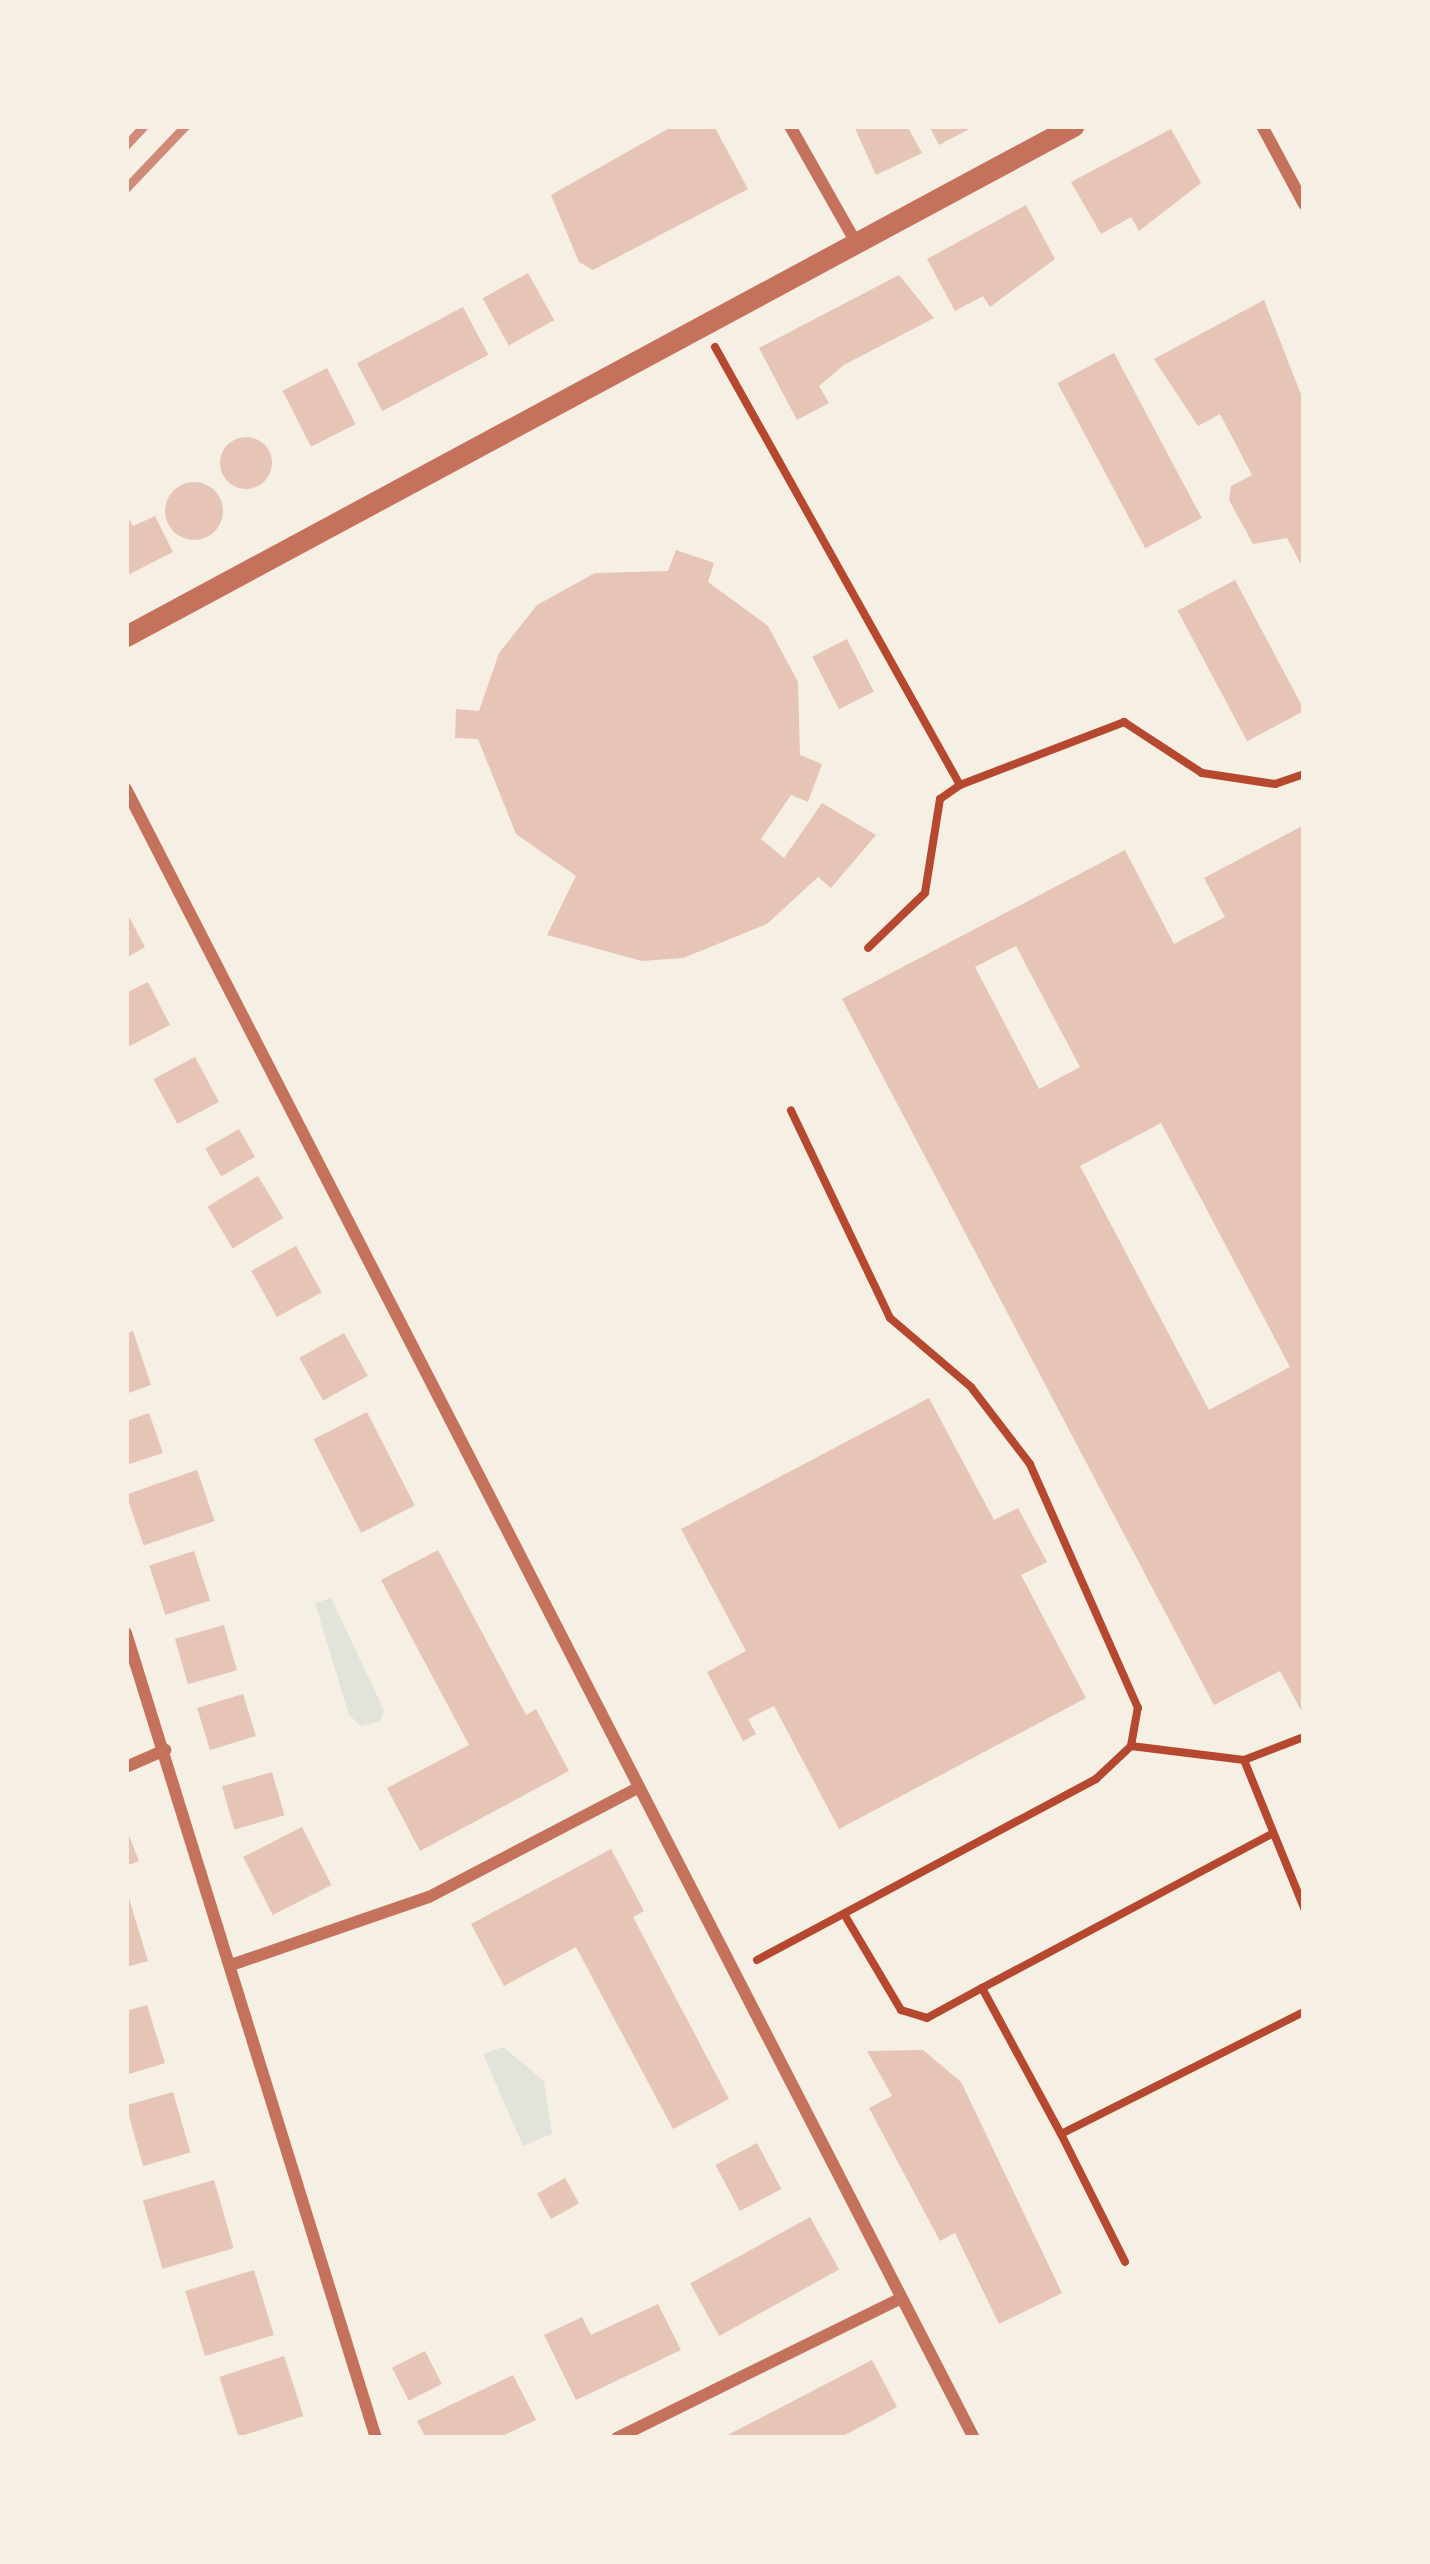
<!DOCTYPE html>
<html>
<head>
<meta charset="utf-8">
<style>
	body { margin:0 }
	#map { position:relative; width:1430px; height:2564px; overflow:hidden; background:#f6efe4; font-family:Figtree,sans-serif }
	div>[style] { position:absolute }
	.green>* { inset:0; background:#e2e4dc }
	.building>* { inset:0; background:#e6c5b7; transform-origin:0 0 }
	.round { border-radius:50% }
	.path>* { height:8px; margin:-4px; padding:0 4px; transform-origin:4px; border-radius:4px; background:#b5482f }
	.minor>* { height:12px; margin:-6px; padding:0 6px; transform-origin:6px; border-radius:6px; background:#c5725c }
	.tertiary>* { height:21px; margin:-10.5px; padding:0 10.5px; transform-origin:10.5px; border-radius:10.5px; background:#c5725c }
	.rail>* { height:9px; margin:-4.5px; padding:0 4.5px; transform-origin:4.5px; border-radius:4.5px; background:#cf8b77 }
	span { translate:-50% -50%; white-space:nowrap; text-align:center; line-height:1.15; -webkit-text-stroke:9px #f6efe4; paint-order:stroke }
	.frame { position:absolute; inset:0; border:129px solid #f6efe4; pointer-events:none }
</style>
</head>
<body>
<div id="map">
	<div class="green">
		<div style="clip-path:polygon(331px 1598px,384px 1710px,380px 1721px,361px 1726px,349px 1715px,315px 1603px)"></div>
		<div style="clip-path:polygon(503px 2047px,544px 2081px,552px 2134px,523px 2146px,483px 2054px)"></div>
	</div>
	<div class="building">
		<div style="clip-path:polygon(673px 126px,714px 126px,748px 189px,593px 270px,579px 262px,551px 195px)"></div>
		<div style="clip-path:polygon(854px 126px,907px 126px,922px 153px,876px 175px)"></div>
		<div style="clip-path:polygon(929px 126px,975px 126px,939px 145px)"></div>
		<div style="clip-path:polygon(1171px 129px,1201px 183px,1139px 231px,1131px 217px,1101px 234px,1071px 182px)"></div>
		<div style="clip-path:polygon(1026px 205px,1055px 259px,990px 307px,983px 296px,955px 311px,927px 259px)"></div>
		<div style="left:528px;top:273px;width:54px;height:52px;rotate:61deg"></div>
		<div style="clip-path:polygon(899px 275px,934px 318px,844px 365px,819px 386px,829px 403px,797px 420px,759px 348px)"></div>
		<div style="clip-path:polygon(1264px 300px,1304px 402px,1304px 570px,1287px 538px,1253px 544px,1229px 500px,1231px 486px,1252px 475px,1220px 414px,1198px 426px,1154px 359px)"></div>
		<div style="left:463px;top:307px;width:54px;height:120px;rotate:62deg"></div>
		<div style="left:1114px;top:353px;width:187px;height:64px;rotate:62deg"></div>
		<div style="left:327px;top:368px;width:63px;height:50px;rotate:63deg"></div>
		<div class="round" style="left:220px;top:437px;width:52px;height:52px"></div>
		<div class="round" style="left:165px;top:482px;width:58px;height:58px"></div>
		<div style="clip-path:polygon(126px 513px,133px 526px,155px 516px,173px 552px,126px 576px)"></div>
		<div style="clip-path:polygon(676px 550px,714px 563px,708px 582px,768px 626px,798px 682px,800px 755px,822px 764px,808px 802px,791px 795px,761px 839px,784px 858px,822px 803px,876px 835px,831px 888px,818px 877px,767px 924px,683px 958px,642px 961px,547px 935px,576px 876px,516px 834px,478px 739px,455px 738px,456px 709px,479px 711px,499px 653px,537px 605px,595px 573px,668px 571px)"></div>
		<div style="left:1235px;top:580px;width:148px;height:65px;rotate:62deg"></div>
		<div style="left:847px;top:639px;width:59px;height:39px;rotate:63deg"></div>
		<div style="clip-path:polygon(evenodd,1304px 825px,1304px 1716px,1280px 1671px,1214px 1705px,842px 999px,1125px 850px,1174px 944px,1225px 917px,1204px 878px,1304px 825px,1016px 946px,1080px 1067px,1039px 1089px,975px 967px,1016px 946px,1304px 825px,1161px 1123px,1290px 1367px,1209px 1410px,1080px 1166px,1161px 1123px)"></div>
		<div style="clip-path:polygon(126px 911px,145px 947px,126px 958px)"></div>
		<div style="clip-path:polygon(148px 982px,170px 1025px,126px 1048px,126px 993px)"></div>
		<div style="left:195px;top:1057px;width:51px;height:47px;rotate:62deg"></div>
		<div style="left:239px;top:1129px;width:32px;height:39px;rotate:60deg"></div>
		<div style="left:258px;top:1176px;width:49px;height:59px;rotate:59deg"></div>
		<div style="left:296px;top:1246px;width:53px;height:51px;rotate:61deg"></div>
		<div style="clip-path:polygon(133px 1331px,151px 1385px,126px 1394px,126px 1333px)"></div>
		<div style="left:344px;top:1333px;width:49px;height:51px;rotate:61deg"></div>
		<div style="clip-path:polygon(929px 1398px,994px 1520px,1018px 1508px,1047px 1562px,1021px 1575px,1086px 1698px,839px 1829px,774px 1706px,748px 1719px,756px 1734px,743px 1741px,707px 1672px,746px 1651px,681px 1529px)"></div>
		<div style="left:367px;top:1412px;width:105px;height:60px;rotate:63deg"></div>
		<div style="clip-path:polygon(149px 1413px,163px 1453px,126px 1465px,126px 1421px)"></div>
		<div style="left:197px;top:1470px;width:54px;height:75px;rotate:71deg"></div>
		<div style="clip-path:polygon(438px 1550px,526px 1715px,536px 1709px,569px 1771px,420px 1851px,387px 1788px,469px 1745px,381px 1580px)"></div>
		<div style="left:194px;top:1551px;width:52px;height:47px;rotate:72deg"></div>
		<div style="left:224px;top:1625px;width:47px;height:51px;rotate:74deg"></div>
		<div style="left:243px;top:1694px;width:44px;height:48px;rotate:73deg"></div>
		<div style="left:272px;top:1772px;width:45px;height:52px;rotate:74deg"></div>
		<div style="left:302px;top:1827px;width:65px;height:66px;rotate:63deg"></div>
		<div style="clip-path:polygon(126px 1828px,139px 1861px,126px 1866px)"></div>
		<div style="clip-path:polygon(611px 1849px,644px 1911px,633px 1917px,729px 2099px,673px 2129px,576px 1947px,504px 1986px,471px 1924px)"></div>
		<div style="clip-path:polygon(127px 1892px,148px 1961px,126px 1967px,126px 1893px)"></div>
		<div style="clip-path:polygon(147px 2005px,165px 2063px,126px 2075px,126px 2011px)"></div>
		<div style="clip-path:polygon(923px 2050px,961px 2082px,1062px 2293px,999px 2324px,955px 2233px,940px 2241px,869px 2108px,892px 2096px,867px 2051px)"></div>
		<div style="left:173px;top:2092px;width:63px;height:49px;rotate:74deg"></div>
		<div style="left:757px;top:2143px;width:52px;height:47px;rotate:62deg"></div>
		<div style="left:565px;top:2178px;width:29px;height:32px;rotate:61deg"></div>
		<div style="left:214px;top:2180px;width:71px;height:74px;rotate:74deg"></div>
		<div style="left:810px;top:2217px;width:60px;height:137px;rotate:61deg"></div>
		<div style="left:254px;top:2270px;width:68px;height:72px;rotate:73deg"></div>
		<div style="clip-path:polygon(658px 2304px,681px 2350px,576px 2400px,544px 2335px,582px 2317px,591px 2335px)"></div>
		<div style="left:425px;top:2351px;width:37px;height:37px;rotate:63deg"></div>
		<div style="left:284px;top:2356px;width:63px;height:68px;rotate:72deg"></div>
		<div style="clip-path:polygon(872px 2360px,897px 2407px,862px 2426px,839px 2438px,722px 2438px)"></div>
		<div style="clip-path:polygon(513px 2375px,536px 2420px,498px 2438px,426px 2438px,417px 2421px)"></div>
	</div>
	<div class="path">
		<div style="left:715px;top:347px;width:502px;rotate:60.78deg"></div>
		<div style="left:960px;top:785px;width:24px;rotate:145deg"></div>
		<div style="left:940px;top:799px;width:95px;rotate:99.1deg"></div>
		<div style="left:925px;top:893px;width:79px;rotate:136deg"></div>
		<div style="left:960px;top:785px;width:176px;rotate:-21deg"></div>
		<div style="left:1124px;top:722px;width:93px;rotate:33.2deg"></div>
		<div style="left:1202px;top:773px;width:74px;rotate:8.6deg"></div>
		<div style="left:1275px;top:784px;width:31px;rotate:-19deg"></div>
		<div style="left:1131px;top:1746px;width:114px;rotate:7.1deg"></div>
		<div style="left:1244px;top:1760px;width:64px;rotate:-21deg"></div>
		<div style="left:1244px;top:1760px;width:160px;rotate:67.9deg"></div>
		<div style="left:844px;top:1914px;width:112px;rotate:59.3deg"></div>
		<div style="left:901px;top:2010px;width:27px;rotate:17deg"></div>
		<div style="left:927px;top:2018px;width:63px;rotate:-28.6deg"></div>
		<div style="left:982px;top:1988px;width:166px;rotate:61.6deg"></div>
		<div style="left:1061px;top:2134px;width:272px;rotate:-26.7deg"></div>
		<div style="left:757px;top:1960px;width:384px;rotate:-28.1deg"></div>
		<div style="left:1096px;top:1779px;width:48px;rotate:-43.3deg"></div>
		<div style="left:1131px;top:1746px;width:39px;rotate:-80deg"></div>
		<div style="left:1138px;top:1708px;width:267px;rotate:-113.9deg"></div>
		<div style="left:1030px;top:1464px;width:97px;rotate:-127.5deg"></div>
		<div style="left:971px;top:1387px;width:106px;rotate:-139.6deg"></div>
		<div style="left:890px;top:1318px;width:230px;rotate:-115.5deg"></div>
		<div style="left:982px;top:1988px;width:328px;rotate:-28deg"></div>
		<div style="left:1061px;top:2134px;width:143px;rotate:63.4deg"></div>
	</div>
	<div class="minor">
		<div style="left:790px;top:126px;width:130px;rotate:60.5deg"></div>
		<div style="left:1262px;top:126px;width:89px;rotate:61.7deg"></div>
		<div style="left:126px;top:789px;width:1854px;rotate:62.79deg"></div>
		<div style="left:126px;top:1633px;width:843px;rotate:72.75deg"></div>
		<div style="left:126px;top:1767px;width:43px;rotate:-23.6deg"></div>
		<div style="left:231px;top:1965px;width:209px;rotate:-19deg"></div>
		<div style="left:429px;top:1897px;width:237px;rotate:-27.6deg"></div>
		<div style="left:617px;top:2438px;width:314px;rotate:-26.2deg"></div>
	</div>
	<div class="tertiary">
		<div style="left:126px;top:636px;width:1076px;rotate:-28.3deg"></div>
	</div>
	<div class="rail">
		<div style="left:126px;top:145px;width:26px;rotate:-47deg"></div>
		<div style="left:126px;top:188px;width:86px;rotate:-46.4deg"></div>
	</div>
	<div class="frame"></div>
</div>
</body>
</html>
